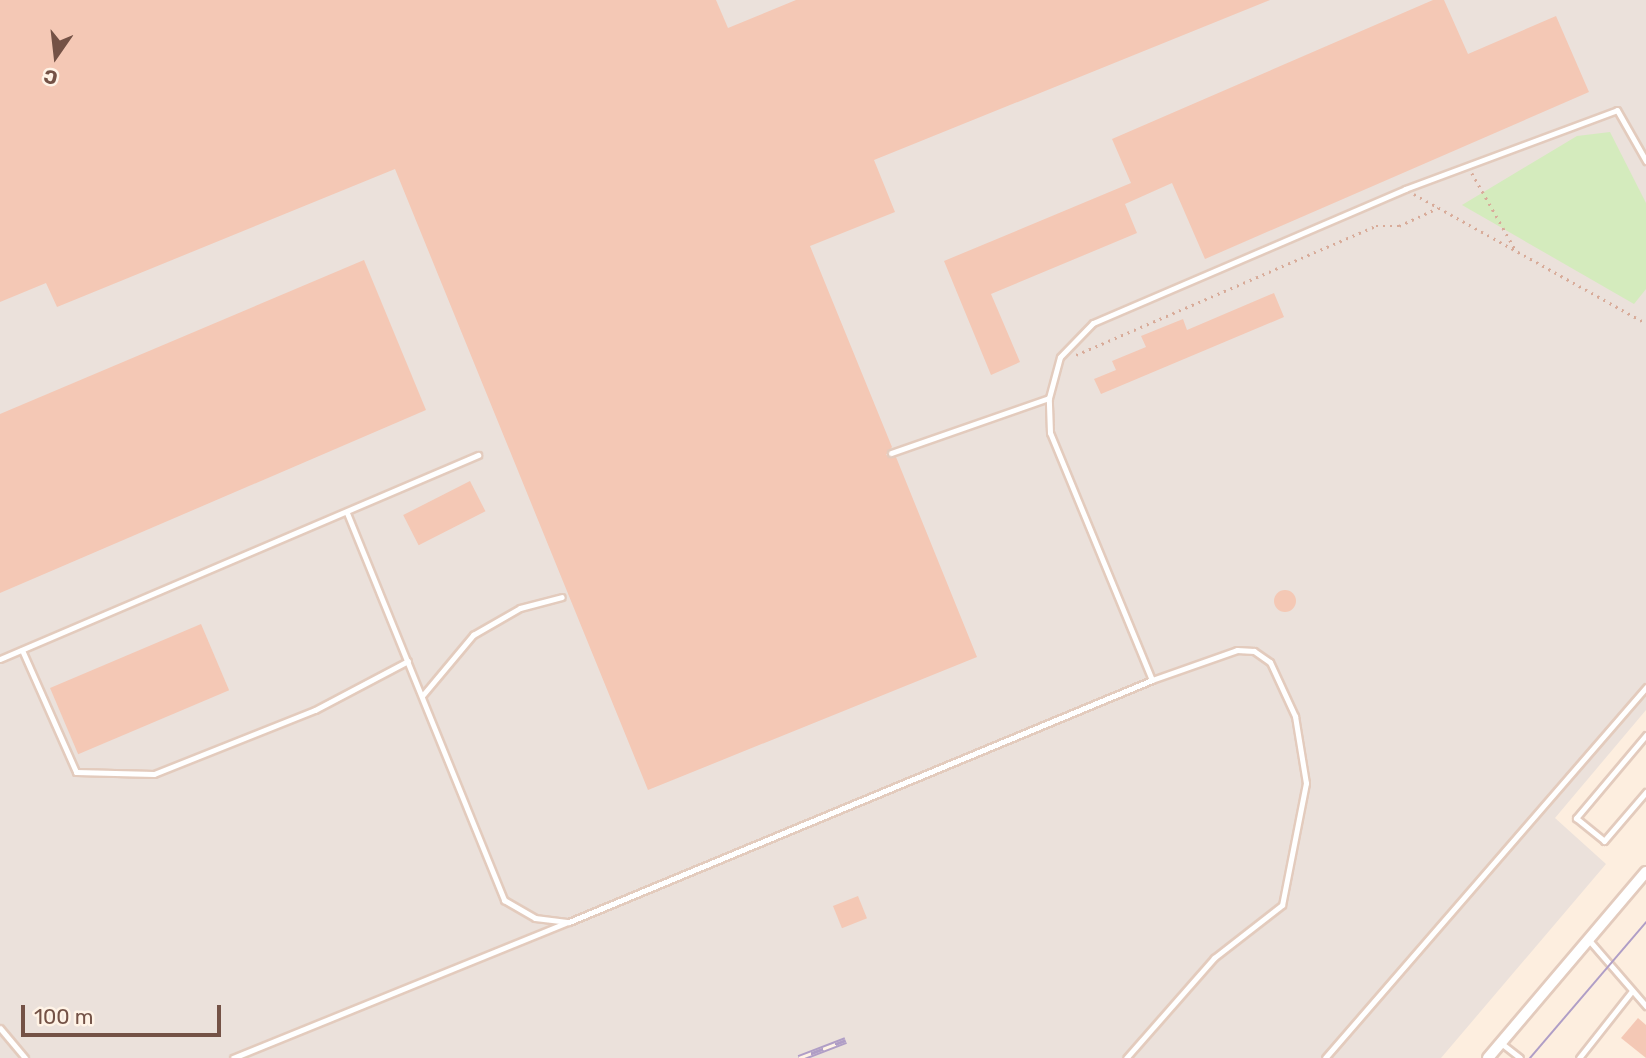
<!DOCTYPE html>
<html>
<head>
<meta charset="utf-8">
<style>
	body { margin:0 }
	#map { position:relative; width:1646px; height:1058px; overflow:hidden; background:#fdeedf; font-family:Rubik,sans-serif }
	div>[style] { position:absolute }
	.industrial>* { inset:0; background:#ebe1db }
	.green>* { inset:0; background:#d4ebbd }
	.building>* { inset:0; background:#f4c8b5; transform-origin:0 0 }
	.round { border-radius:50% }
	.path>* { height:2.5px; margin-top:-1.25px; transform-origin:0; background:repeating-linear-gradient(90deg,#d8ab99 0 2px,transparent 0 7px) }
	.roads { filter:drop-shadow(2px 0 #e3cbbd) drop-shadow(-2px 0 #e3cbbd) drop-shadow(0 2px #e3cbbd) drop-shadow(0 -2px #e3cbbd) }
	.lane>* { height:5px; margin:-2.5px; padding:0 2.5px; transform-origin:2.5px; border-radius:2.5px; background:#fff }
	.street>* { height:10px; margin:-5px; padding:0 5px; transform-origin:5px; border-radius:5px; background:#fff }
	.tram>* { height:2px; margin:-1px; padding:0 1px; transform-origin:1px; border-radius:1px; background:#b09ec6 }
	.rail>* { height:7px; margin-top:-3.5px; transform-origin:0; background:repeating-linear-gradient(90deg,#fff3e6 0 13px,#b09ec6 0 26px); box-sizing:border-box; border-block:2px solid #b09ec6 }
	span { translate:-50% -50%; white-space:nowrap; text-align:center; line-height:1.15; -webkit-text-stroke:5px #fff3e6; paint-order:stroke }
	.north { position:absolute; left:21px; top:21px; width:70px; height:70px; -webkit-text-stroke:5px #fff3e6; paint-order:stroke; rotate:194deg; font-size:19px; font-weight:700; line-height:28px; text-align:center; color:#745246 }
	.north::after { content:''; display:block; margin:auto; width:24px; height:32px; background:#745246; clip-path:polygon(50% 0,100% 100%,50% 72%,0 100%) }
	.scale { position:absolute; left:21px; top:1005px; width:200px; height:32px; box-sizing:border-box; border:4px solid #745246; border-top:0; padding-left:9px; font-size:21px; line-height:24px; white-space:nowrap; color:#745246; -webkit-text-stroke:5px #fff3e6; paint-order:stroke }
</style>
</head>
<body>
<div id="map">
	<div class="industrial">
		<div style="clip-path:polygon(0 0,1646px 0,1646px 710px,1555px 818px,1606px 864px,1441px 1058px,0 1058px)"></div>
	</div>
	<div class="green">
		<div style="clip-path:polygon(1610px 132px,1646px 203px,1646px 289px,1634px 304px,1462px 205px,1577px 136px)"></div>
	</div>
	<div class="building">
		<div style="clip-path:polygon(0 0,716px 0,728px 28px,796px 0,1270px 0,874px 160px,895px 212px,810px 246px,892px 447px,886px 455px,896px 457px,977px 657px,648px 790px,395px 169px,57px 307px,46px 283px,0 302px)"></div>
		<div style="clip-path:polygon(1433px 0,1444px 0,1468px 54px,1556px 16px,1589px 92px,1205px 259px,1172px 183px,1125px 204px,1137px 233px,991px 294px,1020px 362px,991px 375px,944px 261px,1131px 183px,1112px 139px)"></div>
		<div style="clip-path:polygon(364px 260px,426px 410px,0 593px,0 414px)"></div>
		<div style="clip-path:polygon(1274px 293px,1284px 317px,1101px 394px,1094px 379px,1116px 370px,1112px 361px,1146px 347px,1141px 336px,1183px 319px,1187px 330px)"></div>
		<div style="left:470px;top:481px;width:34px;height:75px;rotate:63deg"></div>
		<div class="round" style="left:1274px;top:590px;width:22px;height:22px"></div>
		<div style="left:201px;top:624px;width:72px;height:164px;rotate:67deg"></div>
		<div style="left:858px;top:896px;width:24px;height:27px;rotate:68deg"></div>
		<div style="clip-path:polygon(1638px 1018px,1646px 1025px,1646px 1058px,1621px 1038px)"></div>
	</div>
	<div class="path">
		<div style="left:1472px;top:173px;width:87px;rotate:60.5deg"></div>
		<div style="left:1414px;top:194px;width:265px;rotate:29.1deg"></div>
		<div style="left:1076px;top:355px;width:327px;rotate:-23.3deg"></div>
		<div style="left:1376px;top:226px;width:23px"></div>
		<div style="left:1399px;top:226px;width:43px;rotate:-24.8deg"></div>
	</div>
	<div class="roads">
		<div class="lane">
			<div style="left:891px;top:453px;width:167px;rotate:-19.2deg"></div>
			<div style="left:347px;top:513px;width:418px;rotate:67.9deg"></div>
			<div style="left:504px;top:900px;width:36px;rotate:30deg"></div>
			<div style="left:535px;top:918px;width:34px;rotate:7deg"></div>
			<div style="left:569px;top:922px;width:631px;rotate:-22.54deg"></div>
			<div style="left:1152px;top:680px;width:90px;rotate:-19.4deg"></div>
			<div style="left:1237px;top:650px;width:17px;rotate:3deg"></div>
			<div style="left:1254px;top:651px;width:19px;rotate:35deg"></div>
			<div style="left:1270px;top:662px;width:60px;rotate:65.2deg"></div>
			<div style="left:1295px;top:716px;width:68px;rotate:80.7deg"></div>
			<div style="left:1306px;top:783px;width:124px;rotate:101.1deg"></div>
			<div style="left:1282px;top:905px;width:86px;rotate:142.1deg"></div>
			<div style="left:1214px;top:958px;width:133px;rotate:131.3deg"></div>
			<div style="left:22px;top:650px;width:133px;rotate:66.1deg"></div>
			<div style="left:76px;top:772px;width:78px;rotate:1.5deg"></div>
			<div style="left:154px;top:774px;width:173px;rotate:-21.7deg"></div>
			<div style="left:315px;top:710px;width:105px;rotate:-27.8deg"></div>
			<div style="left:0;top:659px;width:520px;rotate:-23.11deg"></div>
			<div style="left:1152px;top:680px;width:267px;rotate:-112.4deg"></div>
			<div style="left:1050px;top:433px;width:35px;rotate:-92deg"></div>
			<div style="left:1049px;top:398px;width:42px;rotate:-75deg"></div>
			<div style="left:1060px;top:357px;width:47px;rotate:-45.9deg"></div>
			<div style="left:1093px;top:323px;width:340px;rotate:-23.2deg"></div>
			<div style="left:1405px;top:189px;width:226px;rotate:-20.4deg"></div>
			<div style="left:1617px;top:110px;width:59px;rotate:60.4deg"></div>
			<div style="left:422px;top:696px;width:80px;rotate:-50.1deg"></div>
			<div style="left:473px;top:635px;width:54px;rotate:-29.9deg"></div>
			<div style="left:520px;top:608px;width:43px;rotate:-14.7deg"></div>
			<div style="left:1646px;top:735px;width:109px;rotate:130.1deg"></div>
			<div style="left:1576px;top:818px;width:36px;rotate:39deg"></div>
			<div style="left:1604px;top:841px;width:65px;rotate:-49.4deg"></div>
			<div style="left:1588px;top:939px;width:89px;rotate:49.1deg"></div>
			<div style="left:0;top:1028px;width:39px;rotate:50deg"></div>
			<div style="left:1501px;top:1043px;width:24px;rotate:38deg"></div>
			<div style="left:233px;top:1058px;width:359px;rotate:-22.1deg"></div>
			<div style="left:1325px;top:1058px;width:491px;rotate:-49.1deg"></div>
			<div style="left:1579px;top:1058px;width:85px;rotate:-51.7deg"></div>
		</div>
		<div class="street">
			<div style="left:1488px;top:1058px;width:244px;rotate:-49.7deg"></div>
		</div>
	</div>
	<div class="tram">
		<div style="left:1530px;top:1058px;width:179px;rotate:-49.5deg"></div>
	</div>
	<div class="rail">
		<div style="left:799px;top:1058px;width:50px;rotate:-21deg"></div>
	</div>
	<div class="north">С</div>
	<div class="scale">100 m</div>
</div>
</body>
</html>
